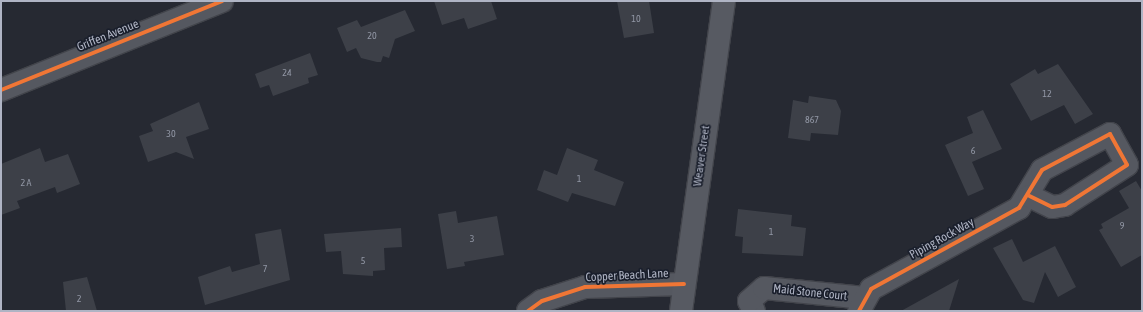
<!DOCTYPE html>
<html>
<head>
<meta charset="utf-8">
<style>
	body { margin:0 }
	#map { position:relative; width:1143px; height:312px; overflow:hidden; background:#262932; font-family:"Asap Condensed",sans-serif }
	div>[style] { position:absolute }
	.building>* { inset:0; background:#3d4048 }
	.roads { filter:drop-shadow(1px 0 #42444b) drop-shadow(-1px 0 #42444b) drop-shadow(0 1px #42444b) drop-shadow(0 -1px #42444b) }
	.minor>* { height:22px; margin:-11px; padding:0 11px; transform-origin:11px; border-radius:11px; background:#555860 }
	.major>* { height:22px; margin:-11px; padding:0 11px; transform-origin:11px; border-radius:11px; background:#575a62 }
	.cycleway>* { height:4px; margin:-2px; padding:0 2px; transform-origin:2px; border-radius:2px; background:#f07635 }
	span { translate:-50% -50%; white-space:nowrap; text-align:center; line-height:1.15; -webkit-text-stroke:3.5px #1a1f2c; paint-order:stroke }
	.number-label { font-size:10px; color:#9297a5 }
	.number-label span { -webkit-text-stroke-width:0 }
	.street-label { font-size:12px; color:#afb4c4 }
	.frame { position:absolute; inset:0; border:2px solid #afb4c4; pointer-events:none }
</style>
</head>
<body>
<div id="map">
	<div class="building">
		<div style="clip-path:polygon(434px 1px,491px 1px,497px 19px,468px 29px,464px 18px,442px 25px)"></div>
		<div style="clip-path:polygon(617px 1px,649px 1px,654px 33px,624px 38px)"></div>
		<div style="clip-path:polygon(405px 10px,415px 31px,395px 39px,389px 58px,383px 56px,381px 62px,377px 62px,361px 58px,356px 48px,347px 52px,337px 28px,357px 20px,361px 27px)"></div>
		<div style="clip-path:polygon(310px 53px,318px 75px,308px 78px,309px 83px,273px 96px,269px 85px,260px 88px,255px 74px)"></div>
		<div style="clip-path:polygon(1058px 64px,1093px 114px,1075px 124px,1064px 105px,1031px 121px,1010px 84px,1035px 69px,1038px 74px)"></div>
		<div style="clip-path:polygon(809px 96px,836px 100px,841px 111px,838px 135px,811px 133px,810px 141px,788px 138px,793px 100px,808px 103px)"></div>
		<div style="clip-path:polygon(199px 102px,209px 129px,186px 137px,194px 159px,176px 152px,148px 162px,139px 136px,153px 131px,150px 124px)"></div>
		<div style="clip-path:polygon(983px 110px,1002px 149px,972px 162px,984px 189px,968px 196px,945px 145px,973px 133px,967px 117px)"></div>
		<div style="clip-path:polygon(40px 148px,45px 162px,68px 154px,80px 184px,57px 193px,55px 187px,17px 201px,20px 208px,1px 215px,1px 164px)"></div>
		<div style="clip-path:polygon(567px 148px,598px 160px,594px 170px,624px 182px,615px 206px,572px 193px,568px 202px,537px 190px,544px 170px,557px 175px)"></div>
		<div style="clip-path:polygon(1136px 181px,1142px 191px,1142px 255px,1121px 267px,1099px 230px,1103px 228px,1101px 224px,1129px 208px,1119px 191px)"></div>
		<div style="clip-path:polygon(738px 209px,792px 215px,791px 226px,806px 228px,803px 256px,742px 253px,743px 237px,735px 236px)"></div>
		<div style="clip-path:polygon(456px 211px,458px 223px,497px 216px,504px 255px,464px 262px,465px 266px,447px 269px,438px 214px)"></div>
		<div style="clip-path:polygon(401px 228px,402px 247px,384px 248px,385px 270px,373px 271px,373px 276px,343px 274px,341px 251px,326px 252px,324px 234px)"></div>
		<div style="clip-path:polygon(281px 229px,290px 280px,205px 305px,198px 277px,230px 266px,232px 272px,260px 264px,255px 234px)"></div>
		<div style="clip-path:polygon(1012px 239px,1023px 262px,1055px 246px,1076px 287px,1058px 297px,1045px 272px,1034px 303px,1023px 300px,993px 248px)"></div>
		<div style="clip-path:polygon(87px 277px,97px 311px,66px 311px,63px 282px)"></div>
		<div style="clip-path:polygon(959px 279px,949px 311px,901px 311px)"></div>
	</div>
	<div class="roads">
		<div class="minor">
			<div style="left:1px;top:90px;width:238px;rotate:-21.9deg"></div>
			<div style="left:528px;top:311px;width:17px;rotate:-36deg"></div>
			<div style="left:542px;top:301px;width:45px;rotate:-18deg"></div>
			<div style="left:585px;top:287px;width:99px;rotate:-1.7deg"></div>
			<div style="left:754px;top:311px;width:11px;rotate:-117deg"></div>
			<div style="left:749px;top:301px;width:20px;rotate:-41deg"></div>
			<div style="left:764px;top:288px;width:101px;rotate:5.7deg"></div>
			<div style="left:859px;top:311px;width:25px;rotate:-61deg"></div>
			<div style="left:871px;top:289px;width:169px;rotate:-28.7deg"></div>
			<div style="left:1019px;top:208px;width:44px;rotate:-58.8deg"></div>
			<div style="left:1042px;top:170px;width:77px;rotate:-27.9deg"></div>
			<div style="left:1110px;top:134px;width:35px;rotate:61deg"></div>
			<div style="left:1127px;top:165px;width:74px;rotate:147.2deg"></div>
			<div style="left:1065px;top:205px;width:13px;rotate:171deg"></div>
			<div style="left:1052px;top:207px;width:25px;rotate:-154deg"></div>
		</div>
		<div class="major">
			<div style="left:681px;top:311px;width:313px;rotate:-82.1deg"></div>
		</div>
	</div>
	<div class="cycleway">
		<div style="left:1px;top:90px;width:238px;rotate:-21.9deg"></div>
		<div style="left:528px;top:311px;width:17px;rotate:-36deg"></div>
		<div style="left:542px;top:301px;width:45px;rotate:-18deg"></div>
		<div style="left:585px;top:287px;width:99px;rotate:-1.7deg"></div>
		<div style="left:859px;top:311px;width:25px;rotate:-61deg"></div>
		<div style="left:871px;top:289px;width:169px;rotate:-28.7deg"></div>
		<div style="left:1019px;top:208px;width:44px;rotate:-58.8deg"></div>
		<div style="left:1042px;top:170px;width:77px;rotate:-27.9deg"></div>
		<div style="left:1110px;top:134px;width:35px;rotate:61deg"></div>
		<div style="left:1127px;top:165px;width:74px;rotate:147.2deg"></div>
		<div style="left:1065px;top:205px;width:13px;rotate:171deg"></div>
		<div style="left:1052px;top:207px;width:25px;rotate:-154deg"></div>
	</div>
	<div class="number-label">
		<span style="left:636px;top:19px">10</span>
		<span style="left:372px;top:36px">20</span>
		<span style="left:287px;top:73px">24</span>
		<span style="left:1047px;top:94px">12</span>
		<span style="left:812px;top:120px">867</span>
		<span style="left:171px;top:134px">30</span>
		<span style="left:973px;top:151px">6</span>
		<span style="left:579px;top:179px">1</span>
		<span style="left:26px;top:183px">2 A</span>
		<span style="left:1122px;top:226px">9</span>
		<span style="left:771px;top:232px">1</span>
		<span style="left:472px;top:239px">3</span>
		<span style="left:363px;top:261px">5</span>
		<span style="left:265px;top:269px">7</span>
		<span style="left:79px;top:299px">2</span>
	</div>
	<div class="street-label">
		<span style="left:108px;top:36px;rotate:-22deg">Griffen Avenue</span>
		<span style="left:702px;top:156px;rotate:-82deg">Weaver Street</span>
		<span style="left:942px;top:239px;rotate:-29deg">Piping Rock Way</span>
		<span style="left:627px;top:276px;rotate:-3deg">Copper Beach Lane</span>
		<span style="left:810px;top:293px;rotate:6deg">Maid Stone Court</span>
	</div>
	<div class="frame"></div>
</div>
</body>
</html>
